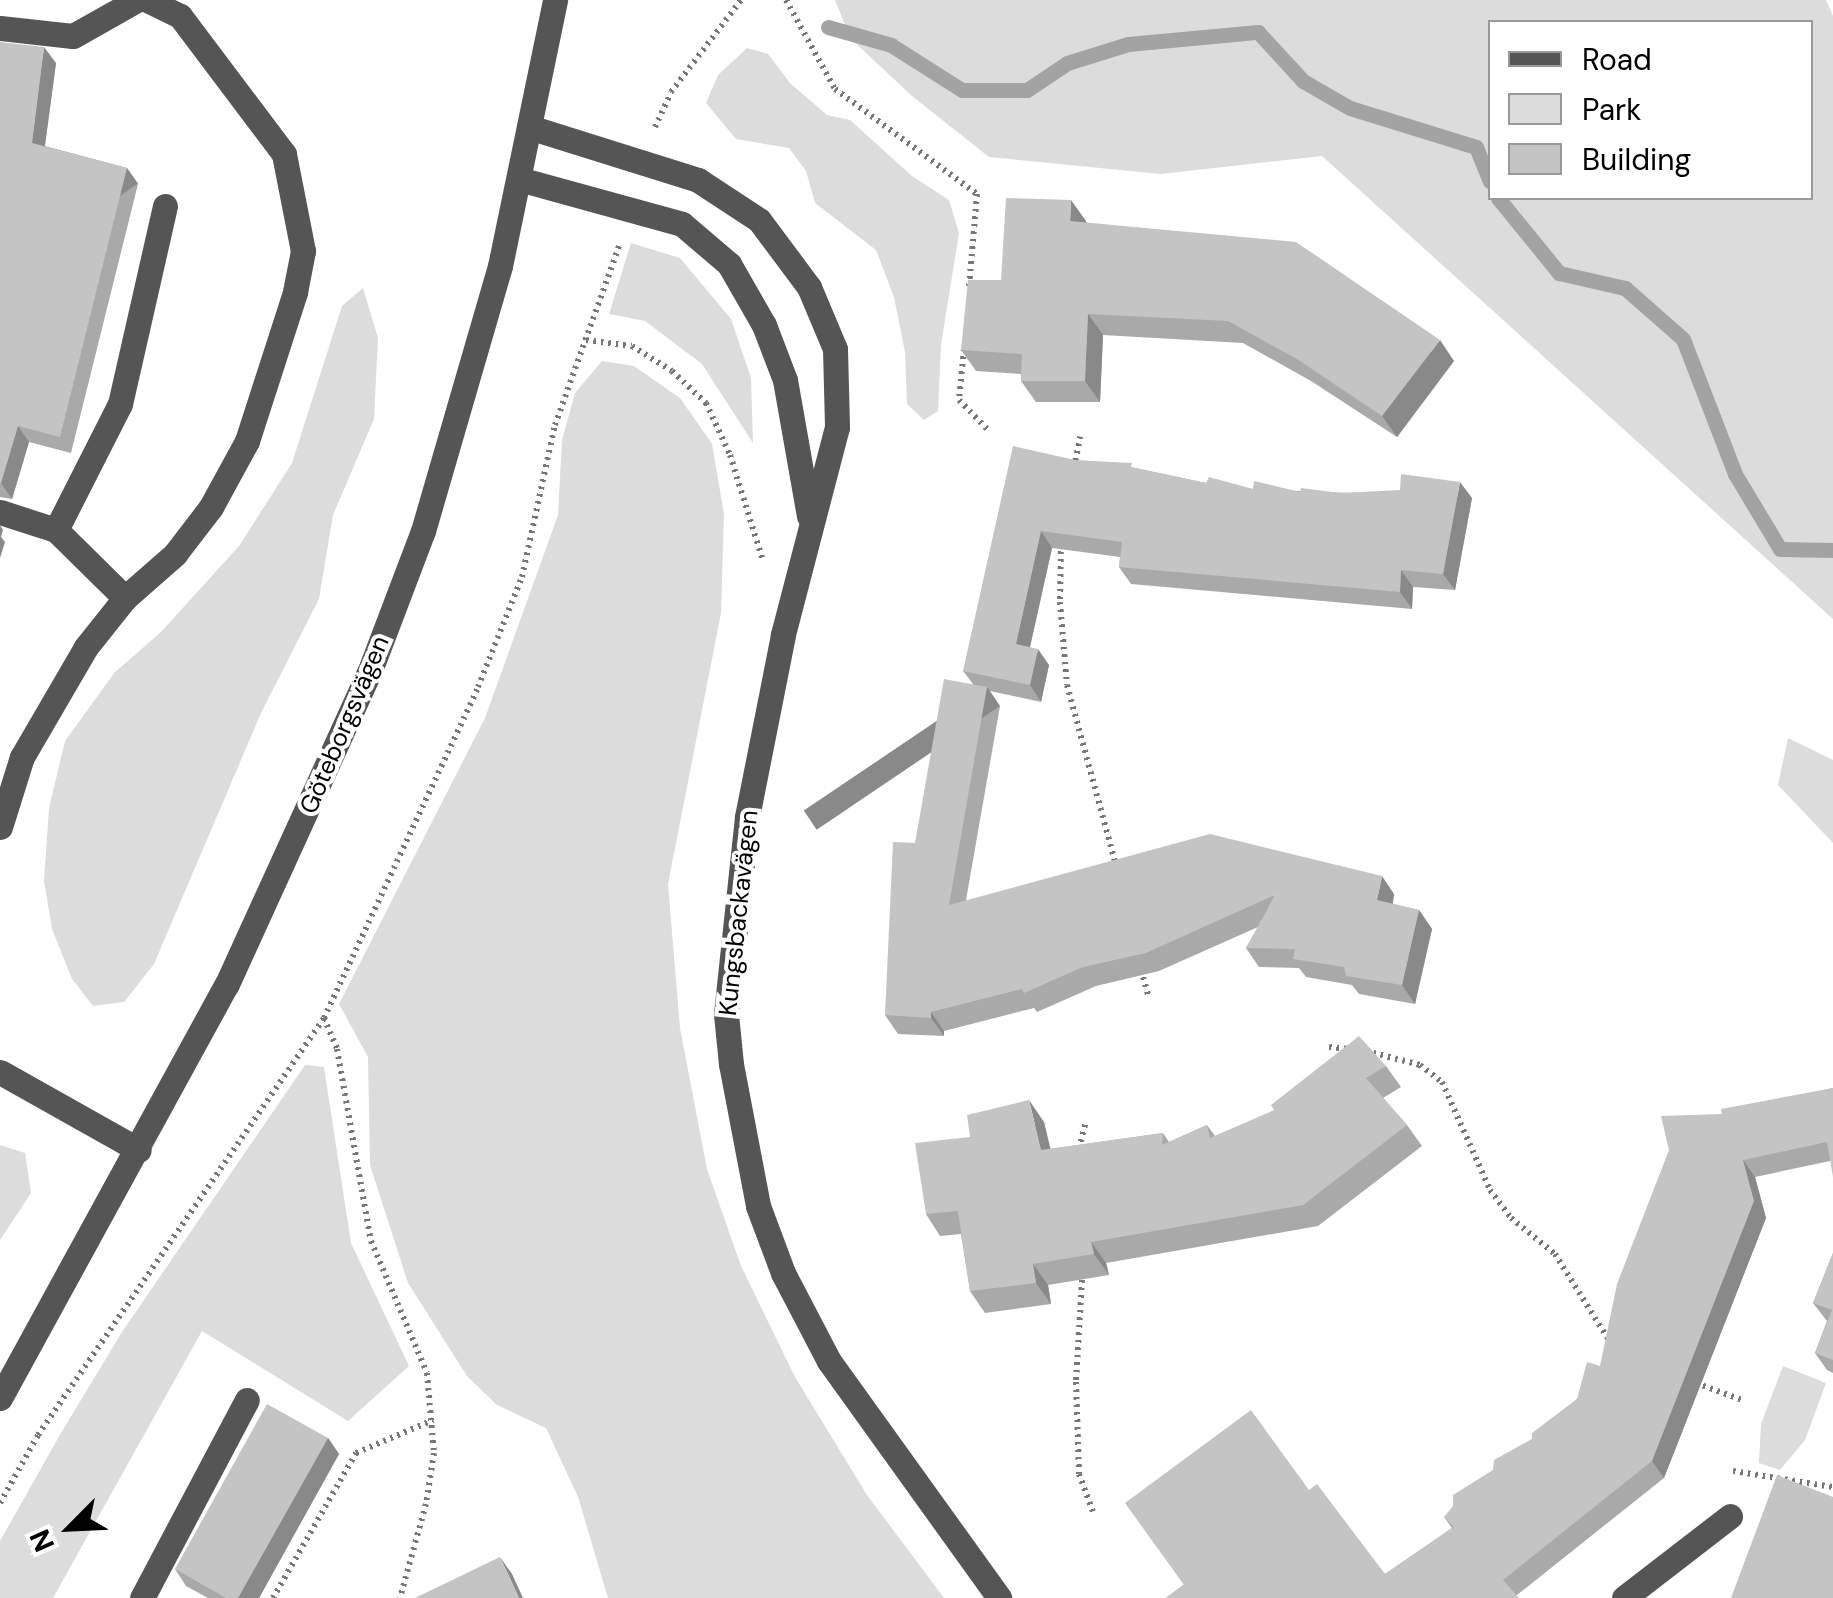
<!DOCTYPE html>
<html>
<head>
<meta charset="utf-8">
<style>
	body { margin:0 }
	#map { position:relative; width:1833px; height:1598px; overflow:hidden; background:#fff; font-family:"DM Sans",sans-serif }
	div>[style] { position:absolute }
	.green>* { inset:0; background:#dcdcdc }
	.stream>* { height:15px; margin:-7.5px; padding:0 7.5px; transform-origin:7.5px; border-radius:7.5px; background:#a3a3a3 }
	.path>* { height:6px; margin-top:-3px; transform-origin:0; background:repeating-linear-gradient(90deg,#777 0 2.5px,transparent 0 7.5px) }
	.minor>* { height:25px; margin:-12.5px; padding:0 12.5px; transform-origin:12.5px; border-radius:12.5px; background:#555 }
	.wall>* { inset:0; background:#a9a9a9 }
	.shaded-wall>* { inset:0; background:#898989; transform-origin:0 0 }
	.building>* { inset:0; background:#c4c4c4 }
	span { translate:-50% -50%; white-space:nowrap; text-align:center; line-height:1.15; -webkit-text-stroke:8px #fff; paint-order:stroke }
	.street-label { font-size:25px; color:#000 }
	.legend { position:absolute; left:1488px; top:20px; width:325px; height:180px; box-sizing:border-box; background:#fff; border:2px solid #999; margin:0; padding:12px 18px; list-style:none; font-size:30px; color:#000 }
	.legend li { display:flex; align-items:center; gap:20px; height:50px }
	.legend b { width:50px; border:2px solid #999 }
	.north { position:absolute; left:20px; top:1478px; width:100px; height:100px; -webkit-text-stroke:8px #fff; paint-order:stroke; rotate:246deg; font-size:28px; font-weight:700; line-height:40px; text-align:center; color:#000 }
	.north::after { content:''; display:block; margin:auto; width:35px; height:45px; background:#000; clip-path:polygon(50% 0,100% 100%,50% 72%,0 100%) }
</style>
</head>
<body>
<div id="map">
	<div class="green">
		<div style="clip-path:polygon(evenodd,835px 0,1826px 0,1833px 16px,1833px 619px,1322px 156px,1161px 174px,989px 157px,912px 96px,850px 38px,835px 0,1490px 22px,1810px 22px,1810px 198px,1490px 198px,1490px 22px)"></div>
		<div style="clip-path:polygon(747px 48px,768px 54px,790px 83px,827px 115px,850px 120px,912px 176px,949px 200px,959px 233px,941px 345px,938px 411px,924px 420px,907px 404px,905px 352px,894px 297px,876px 250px,815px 203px,806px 171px,789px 148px,736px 139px,706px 103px,718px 75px)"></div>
		<div style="clip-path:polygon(631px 243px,680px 258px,731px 319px,751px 378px,753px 443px,702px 364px,645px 321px,609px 314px)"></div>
		<div style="clip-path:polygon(363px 288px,378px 338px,374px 419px,333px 515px,319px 599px,261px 713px,154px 964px,124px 1002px,93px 1006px,72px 979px,52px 929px,44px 881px,49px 808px,65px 741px,115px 672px,161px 632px,239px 546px,292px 463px,342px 306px)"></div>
		<div style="clip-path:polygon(602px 361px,634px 366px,680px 398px,712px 444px,724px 514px,721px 613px,668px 884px,680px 1028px,707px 1169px,741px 1266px,795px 1377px,867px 1495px,944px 1598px,608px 1598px,578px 1497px,546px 1428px,497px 1405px,467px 1376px,408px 1283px,370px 1165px,368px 1057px,339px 1004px,485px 718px,558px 515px,562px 440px,575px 393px)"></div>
		<div style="clip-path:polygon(1788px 738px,1833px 760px,1833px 843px,1778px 785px)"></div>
		<div style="clip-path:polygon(305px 1065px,324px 1067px,351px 1243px,409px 1366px,348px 1421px,202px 1331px,53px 1598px,0 1598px,0 1541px,61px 1433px,122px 1332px)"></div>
		<div style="clip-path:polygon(0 1145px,25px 1153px,31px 1193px,0 1240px)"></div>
		<div style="clip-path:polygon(1783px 1366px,1826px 1383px,1805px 1440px,1780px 1470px,1759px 1463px,1761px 1424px)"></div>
	</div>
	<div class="stream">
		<div style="left:828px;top:27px;width:66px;rotate:15.9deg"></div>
		<div style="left:891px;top:45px;width:84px;rotate:32.4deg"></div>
		<div style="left:962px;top:90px;width:65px"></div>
		<div style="left:1027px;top:90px;width:48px;rotate:-34deg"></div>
		<div style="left:1067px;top:63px;width:64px;rotate:-17.3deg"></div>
		<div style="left:1128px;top:44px;width:131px;rotate:-5.3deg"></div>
		<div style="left:1258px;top:32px;width:67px;rotate:47.4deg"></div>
		<div style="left:1303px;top:81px;width:54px;rotate:29.9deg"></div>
		<div style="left:1350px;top:108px;width:132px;rotate:17.2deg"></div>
		<div style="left:1476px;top:147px;width:37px;rotate:68deg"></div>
		<div style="left:1498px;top:198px;width:97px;rotate:50.9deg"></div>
		<div style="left:1559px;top:273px;width:68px;rotate:12.8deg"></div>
		<div style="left:1625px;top:288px;width:77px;rotate:41.3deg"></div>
		<div style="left:1683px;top:339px;width:145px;rotate:68.9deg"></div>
		<div style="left:1735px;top:474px;width:87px;rotate:59deg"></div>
		<div style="left:1780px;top:549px;width:53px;rotate:1.1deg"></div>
	</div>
	<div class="path">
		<div style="left:786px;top:0;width:102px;rotate:61.2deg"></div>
		<div style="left:835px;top:89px;width:177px;rotate:36.5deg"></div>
		<div style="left:977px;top:194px;width:93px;rotate:94.9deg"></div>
		<div style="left:655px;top:127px;width:38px;rotate:-65deg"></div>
		<div style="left:671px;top:92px;width:116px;rotate:-52.7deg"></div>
		<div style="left:586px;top:340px;width:46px;rotate:7.4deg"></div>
		<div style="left:632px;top:346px;width:47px;rotate:32deg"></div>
		<div style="left:672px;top:371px;width:47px;rotate:43.3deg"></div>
		<div style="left:706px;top:403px;width:57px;rotate:65.2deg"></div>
		<div style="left:730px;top:455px;width:111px;rotate:72.7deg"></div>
		<div style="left:964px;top:349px;width:51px;rotate:95.6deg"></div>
		<div style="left:959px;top:400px;width:43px;rotate:45.9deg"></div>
		<div style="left:1074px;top:468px;width:32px;rotate:-79deg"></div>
		<div style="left:1061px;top:544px;width:58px;rotate:91deg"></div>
		<div style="left:1060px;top:602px;width:83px;rotate:85.2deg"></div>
		<div style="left:1067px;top:685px;width:187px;rotate:74.8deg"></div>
		<div style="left:1141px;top:970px;width:29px;rotate:74deg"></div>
		<div style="left:324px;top:1018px;width:34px;rotate:67deg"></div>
		<div style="left:337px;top:1049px;width:195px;rotate:80deg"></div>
		<div style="left:371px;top:1241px;width:143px;rotate:67deg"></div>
		<div style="left:427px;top:1373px;width:80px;rotate:85deg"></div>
		<div style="left:434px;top:1453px;width:52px;rotate:98.9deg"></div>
		<div style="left:426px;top:1504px;width:98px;rotate:105.5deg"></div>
		<div style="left:1329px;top:1047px;width:20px;rotate:6deg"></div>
		<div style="left:1366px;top:1051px;width:56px;rotate:14.5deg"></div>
		<div style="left:1420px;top:1065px;width:28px;rotate:38deg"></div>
		<div style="left:1442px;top:1082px;width:118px;rotate:66deg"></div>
		<div style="left:1490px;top:1190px;width:35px;rotate:53deg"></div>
		<div style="left:1511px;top:1218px;width:57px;rotate:39.3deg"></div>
		<div style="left:1555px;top:1254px;width:104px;rotate:58deg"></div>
		<div style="left:1079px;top:1149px;width:29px;rotate:-76deg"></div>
		<div style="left:1082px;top:1280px;width:102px;rotate:93.4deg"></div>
		<div style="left:1076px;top:1382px;width:92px;rotate:88.1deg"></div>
		<div style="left:1079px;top:1474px;width:40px;rotate:69.8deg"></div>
		<div style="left:1696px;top:1383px;width:49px;rotate:20.3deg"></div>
		<div style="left:1733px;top:1471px;width:101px;rotate:9.1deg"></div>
		<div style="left:0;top:1503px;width:78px;rotate:-60.8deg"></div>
		<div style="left:38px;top:1435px;width:506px;rotate:-55.56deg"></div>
		<div style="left:324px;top:1018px;width:365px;rotate:-65deg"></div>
		<div style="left:478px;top:687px;width:118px;rotate:-68.2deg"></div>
		<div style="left:522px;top:577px;width:156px;rotate:-77.8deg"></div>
		<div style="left:555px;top:425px;width:193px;rotate:-70.3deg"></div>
		<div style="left:273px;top:1598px;width:167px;rotate:-60.2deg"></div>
		<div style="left:356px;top:1453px;width:84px;rotate:-23.2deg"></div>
	</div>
	<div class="minor">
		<div style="left:0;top:28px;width:73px;rotate:6.3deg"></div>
		<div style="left:73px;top:36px;width:73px;rotate:-29.4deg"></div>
		<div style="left:529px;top:127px;width:177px;rotate:17.4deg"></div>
		<div style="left:698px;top:180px;width:73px;rotate:33.3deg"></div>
		<div style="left:759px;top:220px;width:84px;rotate:53.3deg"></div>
		<div style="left:809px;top:287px;width:67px;rotate:67.2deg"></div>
		<div style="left:835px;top:349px;width:78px;rotate:88.5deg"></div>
		<div style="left:837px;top:427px;width:215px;rotate:104.6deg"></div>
		<div style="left:783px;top:635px;width:186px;rotate:101.2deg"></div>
		<div style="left:747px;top:817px;width:198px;rotate:96.1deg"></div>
		<div style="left:726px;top:1014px;width:50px;rotate:84.3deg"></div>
		<div style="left:731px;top:1064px;width:145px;rotate:79.2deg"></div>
		<div style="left:758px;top:1206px;width:72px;rotate:69.5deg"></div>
		<div style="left:783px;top:1273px;width:99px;rotate:62.4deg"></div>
		<div style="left:829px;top:1361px;width:292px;rotate:54.3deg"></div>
		<div style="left:519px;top:179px;width:169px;rotate:15.4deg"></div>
		<div style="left:682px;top:224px;width:62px;rotate:40.4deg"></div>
		<div style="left:729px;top:264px;width:70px;rotate:60.2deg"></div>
		<div style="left:764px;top:325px;width:59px;rotate:69.1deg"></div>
		<div style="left:785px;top:380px;width:138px;rotate:80deg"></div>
		<div style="left:0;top:512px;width:59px;rotate:17.8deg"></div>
		<div style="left:56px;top:530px;width:97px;rotate:44.6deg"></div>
		<div style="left:56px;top:530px;width:141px;rotate:-63.1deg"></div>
		<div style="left:120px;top:404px;width:203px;rotate:-77.2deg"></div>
		<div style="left:0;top:827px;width:73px;rotate:-72.6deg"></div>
		<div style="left:22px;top:757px;width:127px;rotate:-59.8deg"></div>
		<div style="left:86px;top:647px;width:63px;rotate:-51.5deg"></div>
		<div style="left:125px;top:598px;width:67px;rotate:-41.3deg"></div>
		<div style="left:175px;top:554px;width:59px;rotate:-52.5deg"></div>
		<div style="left:211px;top:507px;width:75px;rotate:-61.4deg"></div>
		<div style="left:247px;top:441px;width:157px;rotate:-72.1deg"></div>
		<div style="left:295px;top:292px;width:42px;rotate:-79deg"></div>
		<div style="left:303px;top:251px;width:99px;rotate:-101.1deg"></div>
		<div style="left:284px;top:154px;width:173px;rotate:-127deg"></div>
		<div style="left:180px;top:16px;width:37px;rotate:-154deg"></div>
		<div style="left:0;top:1072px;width:159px;rotate:29.3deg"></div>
		<div style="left:0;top:1398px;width:472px;rotate:-61.3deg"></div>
		<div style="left:227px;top:984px;width:342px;rotate:-65.5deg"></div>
		<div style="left:369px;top:673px;width:152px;rotate:-69.2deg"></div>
		<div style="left:423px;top:531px;width:276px;rotate:-73.8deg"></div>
		<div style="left:500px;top:266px;width:272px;rotate:-78.3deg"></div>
		<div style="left:142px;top:1598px;width:224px;rotate:-62.1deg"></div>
		<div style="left:1624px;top:1598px;width:134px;rotate:-37.7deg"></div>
	</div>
	<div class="wall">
		<div style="clip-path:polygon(0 42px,56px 63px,45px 146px,127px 168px,138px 184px,71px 453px,29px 442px,12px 499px,0 497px)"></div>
		<div style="clip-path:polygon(1086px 221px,1086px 222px,1454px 361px,1397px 437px,1311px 381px,1243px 343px,1103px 335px,1100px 402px,1036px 402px,1021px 381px,1021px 374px,976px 371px,961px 350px,1001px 280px)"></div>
		<div style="clip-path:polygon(1075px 460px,1135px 468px,1206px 483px,1253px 489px,1472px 498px,1455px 590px,1413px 587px,1412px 609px,1131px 584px,1119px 567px,1120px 557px,1052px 548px,1030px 647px,1049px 665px,1041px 702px,990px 691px,1000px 706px,966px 900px,1394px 894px,1393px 904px,1419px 910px,1432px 929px,1415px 1004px,1359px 994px,1352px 985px,1306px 977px,1299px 968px,1259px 967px,1246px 948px,1258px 927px,1159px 971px,1096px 986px,1037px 1012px,1034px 1008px,944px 1031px,944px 1036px,898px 1034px,885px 1015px,915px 843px,973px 684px,963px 671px)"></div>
		<div style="clip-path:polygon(1386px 1066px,1401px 1087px,1383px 1098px,1407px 1125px,1422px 1146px,1318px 1226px,1106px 1263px,1109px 1275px,1048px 1285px,1051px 1304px,985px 1313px,970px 1291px,961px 1234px,940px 1236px,926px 1214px,970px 1137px,1044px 1122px,1050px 1149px,1163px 1133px,1169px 1142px,1207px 1125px,1215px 1136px)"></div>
		<div style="clip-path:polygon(1833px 1088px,1830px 1161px,1755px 1177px,1766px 1218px,1664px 1478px,1517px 1595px,1166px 1598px,1309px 1490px,1385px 1574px,1452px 1528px,1444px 1517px,1493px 1470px,1532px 1439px,1577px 1399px,1600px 1366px,1722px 1114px)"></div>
		<div style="clip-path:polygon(1833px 1253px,1833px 1373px,1827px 1370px,1815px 1353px,1827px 1321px,1813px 1303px)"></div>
		<div style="clip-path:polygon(328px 1438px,339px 1454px,259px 1598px,208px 1598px,186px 1586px,175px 1569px)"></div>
	</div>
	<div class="shaded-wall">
		<div style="clip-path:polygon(44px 47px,56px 63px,43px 159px,32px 143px)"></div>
		<div style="left:127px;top:168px;width:19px;height:277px;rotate:55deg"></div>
		<div style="clip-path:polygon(1071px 200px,1086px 221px,1085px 242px,1070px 221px)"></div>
		<div style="clip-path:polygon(1088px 314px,1103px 335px,1100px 402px,1085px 381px)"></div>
		<div style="clip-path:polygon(1440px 340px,1454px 361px,1397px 437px,1382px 416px)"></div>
		<div style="clip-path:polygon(18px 426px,29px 442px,12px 499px,1px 483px)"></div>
		<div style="clip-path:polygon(1460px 482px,1472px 498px,1455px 590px,1443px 574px)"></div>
		<div style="clip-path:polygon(0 525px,3px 530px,1px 537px,5px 542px,0 558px)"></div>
		<div style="clip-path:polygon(1041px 531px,1052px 548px,1027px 660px,1016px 644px)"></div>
		<div style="clip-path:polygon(1401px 570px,1413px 587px,1412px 609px,1400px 592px)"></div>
		<div style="clip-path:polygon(1038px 649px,1049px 665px,1041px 702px,1030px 685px)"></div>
		<div style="left:987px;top:687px;width:23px;height:221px;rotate:56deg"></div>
		<div style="clip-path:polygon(1382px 876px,1394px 894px,1390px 918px,1377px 900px)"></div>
		<div style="clip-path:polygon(1419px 910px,1432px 929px,1415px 1004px,1402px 985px)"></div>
		<div style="clip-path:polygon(931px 1012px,944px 1031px,944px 1036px,931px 1018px)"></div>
		<div style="clip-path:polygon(1029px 1100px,1044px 1122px,1056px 1172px,1041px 1150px)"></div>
		<div style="clip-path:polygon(1743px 1160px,1755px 1177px,1766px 1218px,1664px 1478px,1652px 1461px)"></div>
		<div style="clip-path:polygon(1091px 1242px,1106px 1263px,1109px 1275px,1094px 1254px)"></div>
		<div style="clip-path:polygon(1033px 1264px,1048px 1285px,1051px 1304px,1036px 1283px)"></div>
		<div style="clip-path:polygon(328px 1438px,339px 1454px,259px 1598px,238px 1598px)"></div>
		<div style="clip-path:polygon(500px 1557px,512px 1574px,523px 1598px,519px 1598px)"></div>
	</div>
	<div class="building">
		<div style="clip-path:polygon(0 42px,44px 47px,32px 143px,127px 168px,60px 437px,18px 426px,1px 483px,0 483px)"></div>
		<div style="clip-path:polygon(1006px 198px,1071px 200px,1070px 221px,1296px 242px,1440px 340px,1382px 416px,1297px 359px,1228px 321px,1088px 314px,1085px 381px,1021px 381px,1022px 354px,961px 350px,968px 280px,1001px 280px)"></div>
		<div style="clip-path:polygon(1013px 446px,1075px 460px,1132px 463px,1131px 467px,1206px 483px,1209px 477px,1253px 489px,1254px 481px,1300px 492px,1301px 488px,1340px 493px,1400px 490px,1401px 474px,1460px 482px,1443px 574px,1401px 570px,1400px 592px,1119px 567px,1122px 542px,1041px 531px,1016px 644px,1038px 649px,1030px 685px,963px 671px)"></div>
		<div style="clip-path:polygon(944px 679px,987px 687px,949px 905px,1210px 834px,1382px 876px,1377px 900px,1419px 910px,1402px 985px,1346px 976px,1344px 967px,1293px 959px,1295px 949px,1246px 948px,1275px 895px,1146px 953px,1083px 967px,1024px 993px,1022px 989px,931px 1012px,931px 1018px,885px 1015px,893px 842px,915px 843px)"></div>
		<div style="clip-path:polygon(1359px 1036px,1386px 1066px,1366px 1078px,1407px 1125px,1303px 1205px,1091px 1242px,1094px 1254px,1033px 1264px,1036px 1283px,970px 1291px,958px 1211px,926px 1214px,915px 1143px,970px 1137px,967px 1115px,1029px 1100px,1041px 1150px,1163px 1133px,1162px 1145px,1207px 1125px,1210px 1138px,1274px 1110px,1271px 1105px)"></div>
		<div style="clip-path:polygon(1833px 1088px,1833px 1177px,1827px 1142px,1743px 1160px,1754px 1201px,1652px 1461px,1503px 1580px,1519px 1598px,1166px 1598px,1184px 1585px,1125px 1503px,1251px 1410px,1309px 1490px,1317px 1484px,1385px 1574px,1454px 1527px,1444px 1517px,1453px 1506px,1453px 1495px,1493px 1470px,1494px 1460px,1532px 1439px,1532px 1433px,1577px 1399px,1587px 1362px,1600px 1366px,1617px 1284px,1669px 1150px,1661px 1116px,1722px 1114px,1721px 1109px)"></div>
		<div style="clip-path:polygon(1833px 1253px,1833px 1360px,1815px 1353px,1832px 1310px,1813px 1303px)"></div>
		<div style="clip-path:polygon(267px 1404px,328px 1438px,238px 1598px,226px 1598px,175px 1569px)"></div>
		<div style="clip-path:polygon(1777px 1475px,1833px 1497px,1833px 1598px,1731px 1598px)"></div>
		<div style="clip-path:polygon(500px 1557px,519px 1598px,415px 1598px)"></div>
	</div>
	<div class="street-label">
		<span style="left:345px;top:725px;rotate:-67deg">Göteborgsvägen</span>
		<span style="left:739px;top:913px;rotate:-84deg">Kungsbackavägen</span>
	</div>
	<ul class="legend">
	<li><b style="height:12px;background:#555"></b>Road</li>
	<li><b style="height:28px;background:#dcdcdc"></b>Park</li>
	<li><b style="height:28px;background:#c4c4c4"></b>Building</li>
	</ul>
	<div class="north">N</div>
</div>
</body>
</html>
